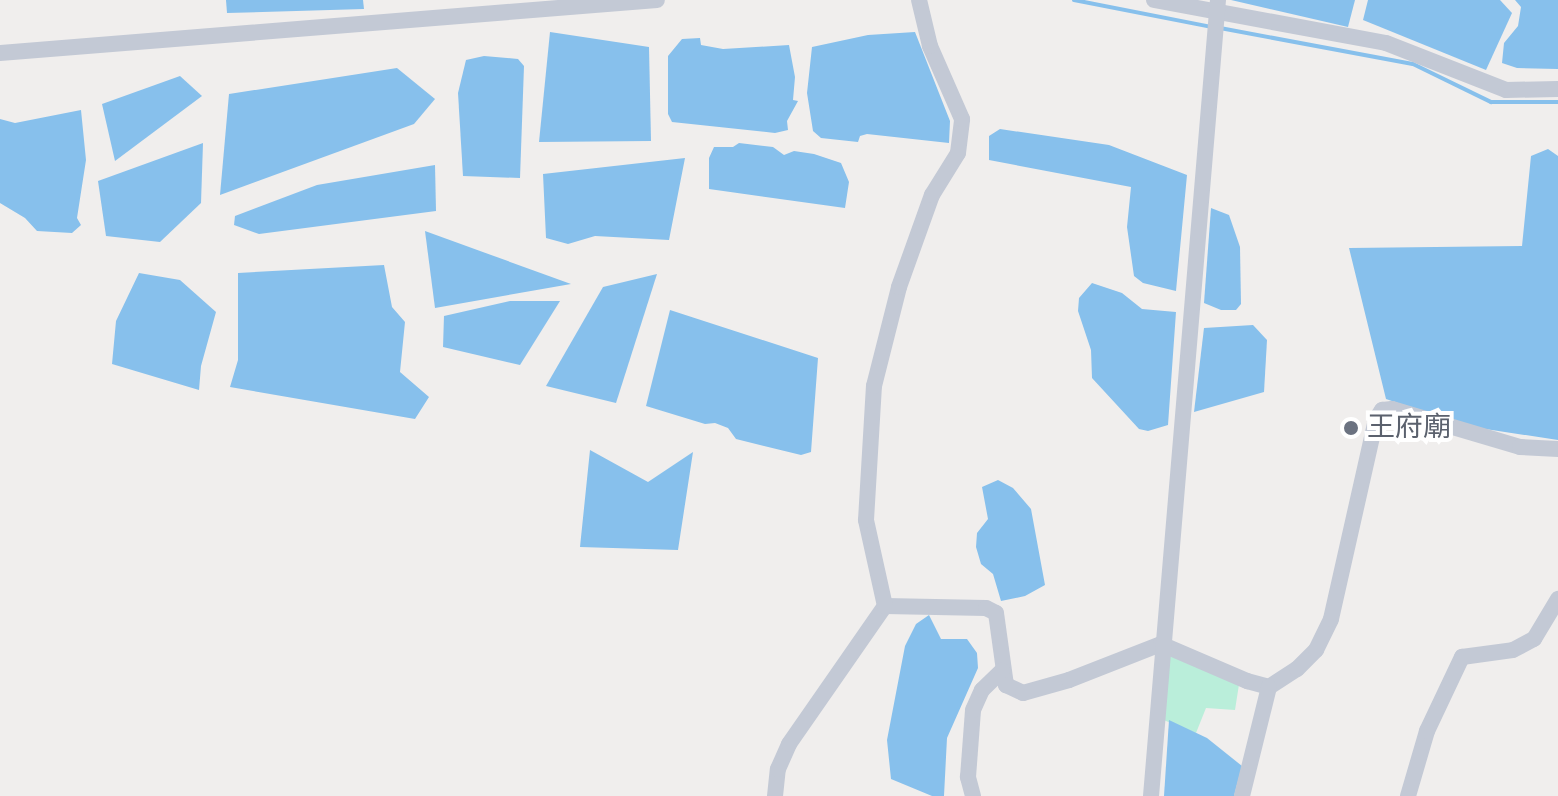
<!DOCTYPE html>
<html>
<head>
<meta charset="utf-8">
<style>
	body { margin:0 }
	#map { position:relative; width:1558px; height:796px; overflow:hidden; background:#f0eeed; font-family:"Alegreya Sans","Noto Sans TC",sans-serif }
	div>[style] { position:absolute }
	.green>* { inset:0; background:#baeeda }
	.water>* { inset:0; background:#87c0ec }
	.stream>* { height:4px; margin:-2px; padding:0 2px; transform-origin:2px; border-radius:2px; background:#87c0ec }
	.minor>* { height:16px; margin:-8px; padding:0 8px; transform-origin:8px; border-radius:8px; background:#c3c9d5 }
	.dots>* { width:22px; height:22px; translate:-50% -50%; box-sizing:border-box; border:4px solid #fff; border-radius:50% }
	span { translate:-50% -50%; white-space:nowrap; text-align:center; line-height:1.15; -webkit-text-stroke:8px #fff; paint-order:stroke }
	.worship-label { font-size:28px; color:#5b616d }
	.left { translate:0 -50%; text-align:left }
</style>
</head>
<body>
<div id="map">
	<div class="green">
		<div style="clip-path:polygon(1161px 644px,1240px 678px,1235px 710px,1206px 708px,1196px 733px,1156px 717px)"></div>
	</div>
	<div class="water">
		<div style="clip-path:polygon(226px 0,363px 0,364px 9px,227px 13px)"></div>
		<div style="clip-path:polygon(1231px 0,1355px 0,1348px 27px)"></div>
		<div style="clip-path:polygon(1368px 0,1500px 0,1512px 13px,1486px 70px,1363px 20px)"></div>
		<div style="clip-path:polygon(1515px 0,1558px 0,1558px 69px,1517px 68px,1502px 63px,1504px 43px,1518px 26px,1521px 7px)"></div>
		<div style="clip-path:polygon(550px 32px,649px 47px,651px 141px,539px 142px)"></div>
		<div style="clip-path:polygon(915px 32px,950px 121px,949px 143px,867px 134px,860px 136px,858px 142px,821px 138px,813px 131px,807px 93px,812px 47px,868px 35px)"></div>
		<div style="clip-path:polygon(700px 38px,701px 45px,723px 49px,789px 45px,795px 77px,793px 100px,798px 101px,787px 121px,788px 130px,775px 133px,672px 122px,668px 114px,668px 56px,682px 39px)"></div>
		<div style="clip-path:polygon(484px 56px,518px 59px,524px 66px,520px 178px,463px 176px,458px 93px,466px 60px)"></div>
		<div style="clip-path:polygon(397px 68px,435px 99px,414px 124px,220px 195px,229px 94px)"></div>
		<div style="clip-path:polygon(180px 76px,202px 96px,115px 161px,102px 104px)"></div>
		<div style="clip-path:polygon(81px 110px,86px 160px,77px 218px,81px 225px,72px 233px,37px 231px,25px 218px,0 203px,0 119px,15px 123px)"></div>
		<div style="clip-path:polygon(1000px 129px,1109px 145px,1187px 175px,1176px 291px,1143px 283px,1134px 276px,1127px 227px,1131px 187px,989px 160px,989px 136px)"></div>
		<div style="clip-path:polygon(203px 143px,201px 203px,160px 242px,106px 236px,98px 181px)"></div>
		<div style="clip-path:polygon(739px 143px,773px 147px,784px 155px,794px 151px,814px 154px,841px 163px,849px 182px,845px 208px,709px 189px,709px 158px,714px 147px,733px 147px)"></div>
		<div style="clip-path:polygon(1548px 149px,1558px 156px,1558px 440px,1466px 426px,1386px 399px,1349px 248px,1522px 246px,1531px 156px)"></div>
		<div style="clip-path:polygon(685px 158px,669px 240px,595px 236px,568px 244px,546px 238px,543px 174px)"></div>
		<div style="clip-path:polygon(435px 165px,436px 211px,259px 234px,234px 225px,235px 216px,317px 185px)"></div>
		<div style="clip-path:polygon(1211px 208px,1229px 215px,1240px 247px,1241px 304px,1236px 310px,1221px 310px,1204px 303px)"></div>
		<div style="clip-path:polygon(425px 231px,571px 284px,435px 308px)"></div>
		<div style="clip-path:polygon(384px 265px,392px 307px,405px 322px,400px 372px,429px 397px,415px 419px,230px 387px,238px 360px,238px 273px)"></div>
		<div style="clip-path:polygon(139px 273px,180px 280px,216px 312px,201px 366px,199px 390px,112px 364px,116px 321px)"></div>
		<div style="clip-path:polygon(657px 274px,616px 403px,546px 386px,603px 287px)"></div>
		<div style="clip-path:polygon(1092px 283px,1122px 293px,1142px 309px,1176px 312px,1168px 425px,1148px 431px,1139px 429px,1092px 378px,1091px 350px,1078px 311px,1079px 298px)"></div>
		<div style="clip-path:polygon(510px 301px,560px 301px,520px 365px,443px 347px,444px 316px)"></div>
		<div style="clip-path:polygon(670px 310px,818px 358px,811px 452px,801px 455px,736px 439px,728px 428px,715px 423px,705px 424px,646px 406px)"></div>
		<div style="clip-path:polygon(1253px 325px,1267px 340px,1264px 392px,1194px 412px,1204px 328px)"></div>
		<div style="clip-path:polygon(590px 450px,648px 482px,693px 452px,678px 550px,580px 547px)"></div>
		<div style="clip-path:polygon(998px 480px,1013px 488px,1031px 509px,1045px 585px,1025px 596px,1001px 601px,993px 574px,981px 564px,976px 547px,977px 533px,988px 519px,982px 487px)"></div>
		<div style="clip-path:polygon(929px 615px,941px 639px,967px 639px,977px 653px,978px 668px,947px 738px,944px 796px,932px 796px,891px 779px,887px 740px,905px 646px,916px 624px)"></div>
		<div style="clip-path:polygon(1169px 720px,1207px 738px,1242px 766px,1234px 796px,1164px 796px)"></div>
	</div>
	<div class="stream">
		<div style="left:1074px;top:0;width:141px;rotate:11.1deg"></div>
		<div style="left:1220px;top:28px;width:196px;rotate:10.6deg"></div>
		<div style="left:1413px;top:64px;width:87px;rotate:26deg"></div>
		<div style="left:1491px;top:102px;width:67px"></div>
	</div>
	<div class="minor">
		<div style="left:1154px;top:0;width:236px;rotate:10.5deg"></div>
		<div style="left:1386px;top:43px;width:129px;rotate:21.4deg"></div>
		<div style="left:1506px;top:90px;width:52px;rotate:-1.1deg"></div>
		<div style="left:0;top:53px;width:659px;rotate:-4.61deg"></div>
		<div style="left:885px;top:606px;width:101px;rotate:1.1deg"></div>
		<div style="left:986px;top:608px;width:11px;rotate:27deg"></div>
		<div style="left:996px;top:613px;width:73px;rotate:82.1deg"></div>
		<div style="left:1006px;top:685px;width:19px;rotate:25deg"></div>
		<div style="left:1023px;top:693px;width:48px;rotate:-15.8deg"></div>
		<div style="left:1069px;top:680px;width:99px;rotate:-21.4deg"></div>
		<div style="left:1161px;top:644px;width:94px;rotate:23.3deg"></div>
		<div style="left:1247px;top:681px;width:23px;rotate:15deg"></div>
		<div style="left:1269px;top:687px;width:33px;rotate:-33deg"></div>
		<div style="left:1297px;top:669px;width:27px;rotate:-45deg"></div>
		<div style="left:1316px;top:650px;width:34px;rotate:-64deg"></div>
		<div style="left:1331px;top:619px;width:205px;rotate:-77.3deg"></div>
		<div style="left:1376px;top:419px;width:11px;rotate:-56deg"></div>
		<div style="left:1382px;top:410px;width:10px;rotate:-6deg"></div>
		<div style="left:1392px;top:409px;width:134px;rotate:16.5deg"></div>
		<div style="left:1520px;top:447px;width:38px;rotate:3deg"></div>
		<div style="left:775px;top:796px;width:27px;rotate:-84deg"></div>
		<div style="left:778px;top:769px;width:27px;rotate:-66deg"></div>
		<div style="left:789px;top:744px;width:168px;rotate:-55.2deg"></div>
		<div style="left:885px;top:606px;width:88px;rotate:-102.5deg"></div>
		<div style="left:866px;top:520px;width:134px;rotate:-86.6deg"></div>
		<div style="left:874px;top:386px;width:102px;rotate:-75.8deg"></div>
		<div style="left:899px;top:287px;width:98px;rotate:-70.3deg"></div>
		<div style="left:932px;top:195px;width:49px;rotate:-58.2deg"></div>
		<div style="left:958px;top:153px;width:34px;rotate:-83deg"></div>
		<div style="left:962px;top:119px;width:80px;rotate:-113.7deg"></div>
		<div style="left:930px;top:46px;width:47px;rotate:-103.4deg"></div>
		<div style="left:973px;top:796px;width:20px;rotate:-105deg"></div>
		<div style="left:968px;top:777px;width:67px;rotate:-85.7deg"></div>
		<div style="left:973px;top:710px;width:22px;rotate:-66deg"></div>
		<div style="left:982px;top:690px;width:28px;rotate:-44deg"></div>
		<div style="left:1151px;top:796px;width:799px;rotate:-85.19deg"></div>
		<div style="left:1242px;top:796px;width:112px;rotate:-76.1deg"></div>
		<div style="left:1408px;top:796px;width:68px;rotate:-73.7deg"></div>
		<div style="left:1427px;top:731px;width:82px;rotate:-64.7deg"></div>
		<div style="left:1462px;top:657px;width:51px;rotate:-7.8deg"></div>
		<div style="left:1513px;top:650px;width:24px;rotate:-28deg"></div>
		<div style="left:1534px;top:639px;width:47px;rotate:-59deg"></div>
	</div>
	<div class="dots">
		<div style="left:1351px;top:428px;background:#6b7280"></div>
	</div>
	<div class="worship-label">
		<span class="left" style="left:1367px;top:428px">王府廟</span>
	</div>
</div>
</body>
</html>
